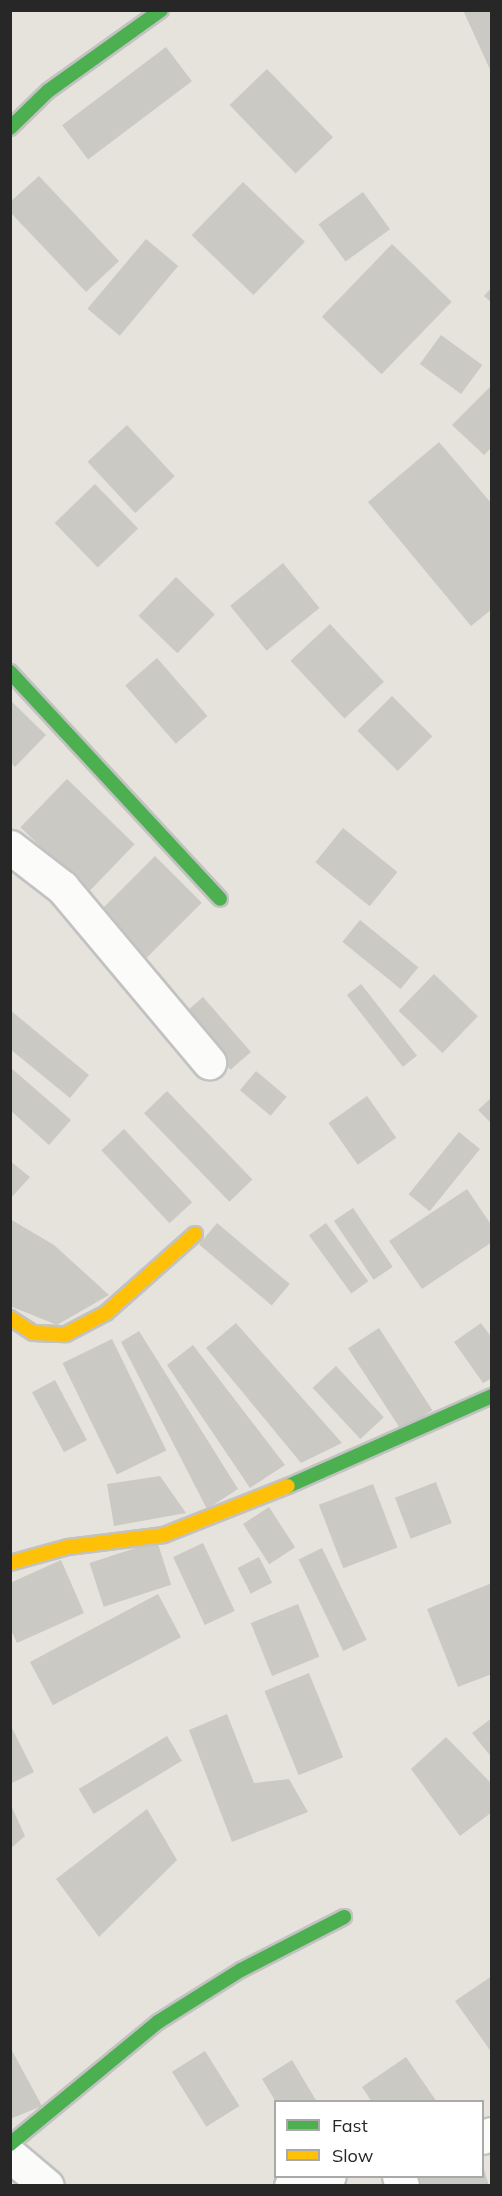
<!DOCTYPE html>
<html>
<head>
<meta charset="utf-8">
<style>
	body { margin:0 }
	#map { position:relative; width:502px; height:2196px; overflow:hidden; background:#e6e3dc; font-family:Mulish,sans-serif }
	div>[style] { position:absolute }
	.building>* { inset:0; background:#cbc9c3; transform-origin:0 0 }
	.roads { filter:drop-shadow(2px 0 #c3c2c2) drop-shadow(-2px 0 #c3c2c2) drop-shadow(0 2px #c3c2c2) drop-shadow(0 -2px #c3c2c2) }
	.street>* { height:33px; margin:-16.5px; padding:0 16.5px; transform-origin:16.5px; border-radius:16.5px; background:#fbfbfa }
	.fast>* { height:14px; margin:-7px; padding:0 7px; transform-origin:7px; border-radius:7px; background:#4caf50 }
	.slow>* { height:14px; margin:-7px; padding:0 7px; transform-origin:7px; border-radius:7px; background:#ffc107 }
	span { translate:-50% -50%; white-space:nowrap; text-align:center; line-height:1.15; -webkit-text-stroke:6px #fff; paint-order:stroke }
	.frame { position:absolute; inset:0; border:12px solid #272727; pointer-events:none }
	.legend { position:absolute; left:274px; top:2100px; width:210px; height:78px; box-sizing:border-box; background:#fff; border:2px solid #a9a9a9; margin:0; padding:8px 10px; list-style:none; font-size:18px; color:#272727 }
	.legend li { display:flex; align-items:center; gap:12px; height:30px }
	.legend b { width:30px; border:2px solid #a9a9a9 }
</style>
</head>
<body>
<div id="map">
	<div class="building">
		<div style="clip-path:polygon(463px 10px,492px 10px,492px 74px)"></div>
		<div style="left:166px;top:47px;width:43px;height:130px;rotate:53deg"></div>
		<div style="left:267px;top:69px;width:95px;height:52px;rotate:46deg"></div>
		<div style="clip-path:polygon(39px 176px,119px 261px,86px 292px,10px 212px,10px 202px)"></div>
		<div style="left:243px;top:182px;width:86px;height:74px;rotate:44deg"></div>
		<div style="left:363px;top:192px;width:46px;height:55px;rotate:54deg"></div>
		<div style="left:146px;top:239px;width:42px;height:91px;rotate:40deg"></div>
		<div style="left:392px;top:244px;width:83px;height:101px;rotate:44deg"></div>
		<div style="clip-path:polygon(492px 287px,492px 303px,484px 296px)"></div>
		<div style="left:441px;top:335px;width:51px;height:36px;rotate:36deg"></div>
		<div style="clip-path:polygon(492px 385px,492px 447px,484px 455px,452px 425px)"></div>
		<div style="left:127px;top:425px;width:70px;height:54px;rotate:47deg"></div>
		<div style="clip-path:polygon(439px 442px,492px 504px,492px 609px,471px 626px,368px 502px)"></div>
		<div style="left:95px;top:484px;width:62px;height:56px;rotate:46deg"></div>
		<div style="left:283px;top:563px;width:58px;height:68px;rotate:51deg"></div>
		<div style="left:176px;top:577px;width:54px;height:54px;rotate:44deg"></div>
		<div style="left:330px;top:624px;width:79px;height:54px;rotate:47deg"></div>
		<div style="left:157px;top:658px;width:77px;height:42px;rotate:49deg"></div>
		<div style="left:392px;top:696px;width:57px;height:49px;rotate:45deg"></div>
		<div style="clip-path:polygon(10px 700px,46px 735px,15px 767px,10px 762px)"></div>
		<div style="left:67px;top:779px;width:94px;height:67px;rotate:44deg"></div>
		<div style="left:343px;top:828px;width:70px;height:44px;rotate:39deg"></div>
		<div style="left:155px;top:856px;width:66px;height:81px;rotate:45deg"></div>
		<div style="left:360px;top:920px;width:75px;height:28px;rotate:39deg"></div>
		<div style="left:434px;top:974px;width:61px;height:51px;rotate:44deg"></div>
		<div style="left:361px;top:984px;width:91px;height:18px;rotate:52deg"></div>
		<div style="left:203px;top:997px;width:73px;height:27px;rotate:49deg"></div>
		<div style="clip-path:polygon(10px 1010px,89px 1075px,70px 1098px,10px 1049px)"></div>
		<div style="clip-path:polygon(10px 1067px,71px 1120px,49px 1145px,10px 1110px)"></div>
		<div style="left:256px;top:1071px;width:40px;height:25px;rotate:40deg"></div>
		<div style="left:167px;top:1091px;width:123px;height:32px;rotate:46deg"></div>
		<div style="left:367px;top:1096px;width:51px;height:47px;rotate:55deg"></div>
		<div style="clip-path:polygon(492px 1097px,492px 1124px,478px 1110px)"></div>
		<div style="left:124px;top:1129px;width:100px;height:31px;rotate:47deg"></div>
		<div style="left:459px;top:1132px;width:27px;height:80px;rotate:39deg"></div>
		<div style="clip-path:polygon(10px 1161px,30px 1177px,10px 1199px)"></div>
		<div style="clip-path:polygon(467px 1189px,492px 1226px,492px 1242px,422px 1289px,389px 1241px)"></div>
		<div style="left:353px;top:1208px;width:71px;height:23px;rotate:56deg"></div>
		<div style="clip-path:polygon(10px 1219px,54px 1245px,109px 1295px,57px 1325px,10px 1306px)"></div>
		<div style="left:217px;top:1223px;width:95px;height:28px;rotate:40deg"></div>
		<div style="left:326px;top:1223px;width:72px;height:21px;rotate:54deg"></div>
		<div style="clip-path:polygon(236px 1323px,342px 1443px,301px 1463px,206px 1348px)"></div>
		<div style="clip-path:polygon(481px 1323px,492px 1338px,492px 1378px,483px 1383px,454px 1342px)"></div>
		<div style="left:379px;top:1328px;width:98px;height:37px;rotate:57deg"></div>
		<div style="clip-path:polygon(139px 1331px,238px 1489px,207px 1509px,121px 1342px)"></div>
		<div style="left:112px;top:1339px;width:124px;height:55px;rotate:64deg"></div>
		<div style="clip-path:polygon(193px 1345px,285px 1465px,250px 1488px,167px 1365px)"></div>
		<div style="left:336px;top:1366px;width:70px;height:32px;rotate:47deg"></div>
		<div style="left:55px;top:1380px;width:68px;height:26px;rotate:62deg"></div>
		<div style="clip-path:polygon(160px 1476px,186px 1513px,114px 1526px,107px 1484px)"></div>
		<div style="left:436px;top:1482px;width:44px;height:44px;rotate:69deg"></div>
		<div style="left:373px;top:1484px;width:68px;height:58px;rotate:69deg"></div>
		<div style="left:269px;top:1507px;width:48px;height:31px;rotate:57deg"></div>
		<div style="left:157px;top:1541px;width:46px;height:71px;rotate:72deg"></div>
		<div style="left:203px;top:1543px;width:75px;height:33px;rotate:65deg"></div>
		<div style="left:322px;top:1548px;width:102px;height:26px;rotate:64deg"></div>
		<div style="left:259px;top:1557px;width:29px;height:24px;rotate:63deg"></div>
		<div style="clip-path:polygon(61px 1560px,84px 1613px,17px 1643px,10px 1628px,10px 1583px)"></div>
		<div style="clip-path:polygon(492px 1583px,492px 1674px,458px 1687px,427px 1609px)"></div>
		<div style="left:158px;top:1594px;width:49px;height:145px;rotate:62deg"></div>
		<div style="left:298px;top:1604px;width:57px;height:51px;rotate:68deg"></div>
		<div style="left:309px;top:1673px;width:91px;height:48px;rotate:68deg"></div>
		<div style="clip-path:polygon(227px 1714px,254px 1783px,289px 1779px,308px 1812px,232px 1842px,189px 1730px)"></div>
		<div style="clip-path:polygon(492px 1718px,492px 1758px,472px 1733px)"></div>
		<div style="clip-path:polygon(10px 1724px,34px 1772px,10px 1784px)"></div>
		<div style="left:167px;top:1736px;width:29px;height:103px;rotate:59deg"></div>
		<div style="clip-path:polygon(446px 1737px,492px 1784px,492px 1812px,460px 1836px,411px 1769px)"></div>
		<div style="clip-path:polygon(10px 1803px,25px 1836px,10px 1849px)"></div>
		<div style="clip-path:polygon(147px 1809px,177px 1860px,99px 1937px,56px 1879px)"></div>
		<div style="clip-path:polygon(492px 1976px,492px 2053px,455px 2001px)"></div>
		<div style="clip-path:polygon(10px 2047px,42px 2106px,10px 2119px)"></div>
		<div style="left:205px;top:2051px;width:65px;height:39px;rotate:58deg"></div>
		<div style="clip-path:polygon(406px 2057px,437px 2102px,372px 2102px,362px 2087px)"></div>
		<div style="clip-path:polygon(292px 2060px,317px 2102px,276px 2102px,262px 2079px)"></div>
		<div style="clip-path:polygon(482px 2162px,489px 2186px,417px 2186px,416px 2179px,426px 2176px,482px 2176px)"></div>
	</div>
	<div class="roads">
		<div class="street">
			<div style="left:10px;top:847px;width:66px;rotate:37.6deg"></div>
			<div style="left:62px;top:887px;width:229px;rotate:50deg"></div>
			<div style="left:482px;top:2137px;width:10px;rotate:-17deg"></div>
			<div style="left:10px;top:2155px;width:48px;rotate:40deg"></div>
			<div style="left:399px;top:2176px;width:10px;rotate:73deg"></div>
			<div style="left:291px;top:2186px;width:39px;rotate:-15deg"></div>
		</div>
		<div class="fast">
			<div style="left:10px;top:128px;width:53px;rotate:-44.2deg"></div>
			<div style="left:48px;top:91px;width:139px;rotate:-35.6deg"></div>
			<div style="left:10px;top:672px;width:309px;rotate:47.2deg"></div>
			<div style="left:288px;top:1486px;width:223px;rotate:-23.8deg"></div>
			<div style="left:10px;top:2144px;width:192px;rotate:-39.5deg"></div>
			<div style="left:158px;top:2022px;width:98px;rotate:-32.1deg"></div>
			<div style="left:241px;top:1970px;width:116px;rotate:-27.2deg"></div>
		</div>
		<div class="slow">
			<div style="left:10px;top:1318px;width:27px;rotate:33deg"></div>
			<div style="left:33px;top:1333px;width:33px;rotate:2deg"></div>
			<div style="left:66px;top:1334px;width:45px;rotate:-27.7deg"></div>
			<div style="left:106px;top:1313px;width:119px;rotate:-41.6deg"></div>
			<div style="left:10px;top:1563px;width:60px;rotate:-15.4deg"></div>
			<div style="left:68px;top:1547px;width:97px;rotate:-7.1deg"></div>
			<div style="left:164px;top:1535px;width:133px;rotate:-21.6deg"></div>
		</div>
	</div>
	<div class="frame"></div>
	<ul class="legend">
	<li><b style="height:8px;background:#4caf50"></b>Fast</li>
	<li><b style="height:8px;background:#ffc107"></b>Slow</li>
	</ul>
</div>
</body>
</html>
